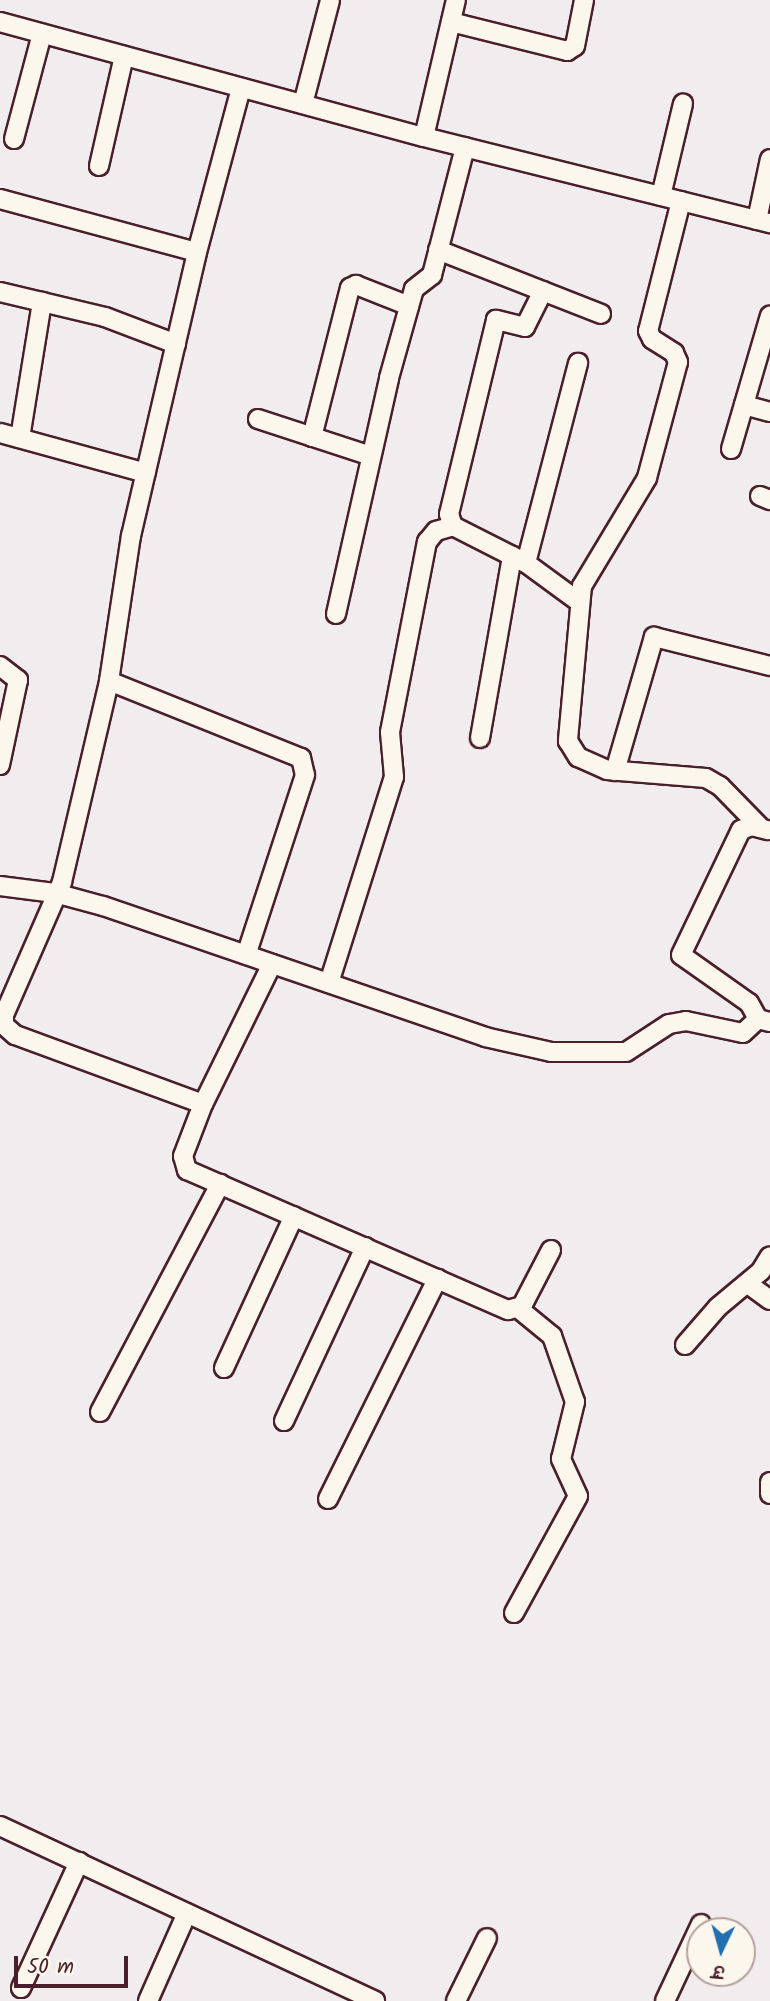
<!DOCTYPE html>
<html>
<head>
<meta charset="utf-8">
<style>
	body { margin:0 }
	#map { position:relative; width:770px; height:2001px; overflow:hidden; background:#f1edee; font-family:Kalam,"Playpen Sans Deva",sans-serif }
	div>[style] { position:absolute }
	.roads { filter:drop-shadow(2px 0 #4a1f2b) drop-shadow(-2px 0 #4a1f2b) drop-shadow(0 2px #4a1f2b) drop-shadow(0 -2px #4a1f2b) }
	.minor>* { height:18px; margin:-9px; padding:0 9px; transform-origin:9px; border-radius:9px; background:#fbf7ec }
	span { translate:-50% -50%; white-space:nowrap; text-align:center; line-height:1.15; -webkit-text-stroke:5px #fbf7ec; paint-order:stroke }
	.north { position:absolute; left:686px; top:1917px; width:70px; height:70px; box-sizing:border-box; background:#fbf7ec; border:2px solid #b4a19f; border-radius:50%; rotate:185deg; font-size:19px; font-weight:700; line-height:28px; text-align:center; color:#4a1f2b }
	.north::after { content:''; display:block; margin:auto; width:24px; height:32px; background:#1f6fb2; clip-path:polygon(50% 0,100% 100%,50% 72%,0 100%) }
	.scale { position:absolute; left:14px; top:1956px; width:114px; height:32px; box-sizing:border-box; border:4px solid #4a1f2b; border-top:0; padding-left:9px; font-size:21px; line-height:24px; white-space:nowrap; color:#4a1f2b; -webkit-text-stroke:5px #fbf7ec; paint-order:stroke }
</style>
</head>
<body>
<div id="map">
	<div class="roads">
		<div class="minor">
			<div style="left:0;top:22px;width:439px;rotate:15.2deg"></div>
			<div style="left:424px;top:137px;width:357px;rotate:14deg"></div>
			<div style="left:451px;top:22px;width:120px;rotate:14deg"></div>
			<div style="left:567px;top:51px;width:9px;rotate:-32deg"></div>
			<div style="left:575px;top:46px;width:47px;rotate:-78.9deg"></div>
			<div style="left:303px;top:104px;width:107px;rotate:-75.4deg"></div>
			<div style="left:424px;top:137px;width:141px;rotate:-76.9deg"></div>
			<div style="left:14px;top:139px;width:109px;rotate:-75.1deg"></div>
			<div style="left:99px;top:166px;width:113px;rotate:-77.2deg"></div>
			<div style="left:661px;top:196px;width:95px;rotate:-76.6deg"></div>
			<div style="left:0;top:199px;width:204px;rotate:15.1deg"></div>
			<div style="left:681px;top:201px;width:134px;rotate:104.2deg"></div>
			<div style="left:648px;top:331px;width:9px;rotate:63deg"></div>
			<div style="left:652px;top:339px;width:26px;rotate:32deg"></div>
			<div style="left:674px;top:353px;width:10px;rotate:66deg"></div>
			<div style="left:678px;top:362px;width:120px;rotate:105deg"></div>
			<div style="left:647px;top:478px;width:126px;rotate:121deg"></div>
			<div style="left:582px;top:586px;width:156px;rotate:95.2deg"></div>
			<div style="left:568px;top:741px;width:19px;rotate:58deg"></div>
			<div style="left:578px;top:757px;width:32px;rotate:24deg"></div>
			<div style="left:607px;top:770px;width:99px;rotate:4.6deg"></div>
			<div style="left:706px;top:778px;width:16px;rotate:30deg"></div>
			<div style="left:720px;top:786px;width:56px;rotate:45.7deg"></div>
			<div style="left:757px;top:220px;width:62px;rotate:-78deg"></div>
			<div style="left:438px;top:250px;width:175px;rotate:21.4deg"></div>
			<div style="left:543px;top:291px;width:40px;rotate:116.6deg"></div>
			<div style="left:525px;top:327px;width:30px;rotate:-166deg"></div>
			<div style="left:496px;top:320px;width:200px;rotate:103.6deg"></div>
			<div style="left:449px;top:514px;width:13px;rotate:72deg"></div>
			<div style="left:453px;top:526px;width:82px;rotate:26.9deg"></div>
			<div style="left:526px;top:563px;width:66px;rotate:36.3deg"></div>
			<div style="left:0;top:292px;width:108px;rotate:13.4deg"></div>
			<div style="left:105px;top:317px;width:76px;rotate:20.8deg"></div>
			<div style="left:744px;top:405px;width:27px;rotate:15deg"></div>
			<div style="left:258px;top:419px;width:119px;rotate:18.1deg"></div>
			<div style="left:0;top:433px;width:151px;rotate:15.3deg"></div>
			<div style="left:312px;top:437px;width:154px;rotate:-75.7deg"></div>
			<div style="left:350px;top:288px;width:7px;rotate:-27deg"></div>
			<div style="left:356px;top:285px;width:57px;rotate:21.6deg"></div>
			<div style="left:20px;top:438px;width:138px;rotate:-80.8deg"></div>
			<div style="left:731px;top:449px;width:139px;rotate:-73.7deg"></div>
			<div style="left:760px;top:496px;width:11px;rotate:22deg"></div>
			<div style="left:526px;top:563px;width:207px;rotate:-75.4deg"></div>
			<div style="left:336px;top:614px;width:242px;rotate:-77.3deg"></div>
			<div style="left:389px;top:378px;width:92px;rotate:-74.3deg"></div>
			<div style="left:414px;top:289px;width:23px;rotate:-38deg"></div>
			<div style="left:432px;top:275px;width:132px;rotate:-75.5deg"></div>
			<div style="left:0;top:666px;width:23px;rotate:38deg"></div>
			<div style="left:18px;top:680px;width:87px;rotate:102deg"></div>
			<div style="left:109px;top:681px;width:207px;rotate:21.9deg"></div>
			<div style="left:301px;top:758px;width:17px;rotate:77deg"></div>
			<div style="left:305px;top:775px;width:189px;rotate:108.1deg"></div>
			<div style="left:480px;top:738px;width:185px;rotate:-80deg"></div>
			<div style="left:615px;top:771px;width:140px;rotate:-73.8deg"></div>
			<div style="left:654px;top:637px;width:120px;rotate:14deg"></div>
			<div style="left:0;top:886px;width:55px;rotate:7.3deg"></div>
			<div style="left:55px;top:893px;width:50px;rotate:15.2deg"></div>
			<div style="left:103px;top:906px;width:404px;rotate:18.9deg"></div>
			<div style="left:485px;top:1037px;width:68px;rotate:12.8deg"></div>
			<div style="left:551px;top:1052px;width:75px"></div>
			<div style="left:626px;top:1052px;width:51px;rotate:-33.1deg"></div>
			<div style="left:669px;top:1024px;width:17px;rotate:-10deg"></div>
			<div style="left:686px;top:1021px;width:58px;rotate:11.9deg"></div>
			<div style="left:743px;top:1033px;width:21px;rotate:-43deg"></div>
			<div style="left:758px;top:1019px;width:12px;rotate:14deg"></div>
			<div style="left:272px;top:964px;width:156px;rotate:116.2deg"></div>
			<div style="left:203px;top:1104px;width:56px;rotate:111deg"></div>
			<div style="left:183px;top:1156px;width:15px;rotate:74deg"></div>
			<div style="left:187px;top:1170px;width:350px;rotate:23.6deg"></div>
			<div style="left:508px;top:1310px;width:15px;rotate:-16deg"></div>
			<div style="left:522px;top:1306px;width:63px;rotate:-62.6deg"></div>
			<div style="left:329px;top:983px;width:216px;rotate:-72.5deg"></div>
			<div style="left:394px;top:777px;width:45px;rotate:-95.1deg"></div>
			<div style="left:390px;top:732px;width:194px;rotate:-79deg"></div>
			<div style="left:427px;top:542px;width:14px;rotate:-51deg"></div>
			<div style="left:436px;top:531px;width:18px;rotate:-16deg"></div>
			<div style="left:758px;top:1019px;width:18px;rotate:-119deg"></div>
			<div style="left:749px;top:1003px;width:83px;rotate:-144.8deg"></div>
			<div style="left:681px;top:955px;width:139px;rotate:-64.4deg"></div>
			<div style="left:741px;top:830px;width:12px;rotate:-20deg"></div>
			<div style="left:752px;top:826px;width:16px;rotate:15deg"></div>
			<div style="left:203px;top:1104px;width:200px;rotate:-159.8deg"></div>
			<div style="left:15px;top:1035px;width:15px;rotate:-138deg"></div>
			<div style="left:4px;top:1025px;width:10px;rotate:-90deg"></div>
			<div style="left:4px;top:1015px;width:145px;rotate:-66.4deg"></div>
			<div style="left:62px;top:882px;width:206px;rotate:-76.8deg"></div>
			<div style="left:109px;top:681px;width:147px;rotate:-81.4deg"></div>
			<div style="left:131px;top:536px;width:287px;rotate:-76.9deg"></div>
			<div style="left:196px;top:256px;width:174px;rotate:-75deg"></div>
			<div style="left:748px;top:1284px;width:27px;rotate:36deg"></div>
			<div style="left:685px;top:1345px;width:50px;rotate:-49deg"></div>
			<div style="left:718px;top:1307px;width:56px;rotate:-39.9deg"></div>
			<div style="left:761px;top:1271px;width:17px;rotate:-59deg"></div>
			<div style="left:224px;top:1368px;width:167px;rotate:-65.3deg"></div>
			<div style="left:100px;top:1412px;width:258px;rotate:-62.2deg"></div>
			<div style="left:284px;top:1421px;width:192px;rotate:-65deg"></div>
			<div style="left:770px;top:1482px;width:12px;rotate:90deg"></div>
			<div style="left:328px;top:1499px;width:246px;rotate:-63.6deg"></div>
			<div style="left:514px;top:1613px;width:133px;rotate:-61.3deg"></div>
			<div style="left:578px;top:1496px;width:41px;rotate:-114.7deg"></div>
			<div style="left:561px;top:1459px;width:59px;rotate:-76.2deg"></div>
			<div style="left:575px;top:1402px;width:70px;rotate:-109.2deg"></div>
			<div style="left:552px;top:1336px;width:43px;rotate:-140.7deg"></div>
			<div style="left:0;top:1826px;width:414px;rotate:25deg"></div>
			<div style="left:21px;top:1988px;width:139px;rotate:-65.3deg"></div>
			<div style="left:148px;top:2001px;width:96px;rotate:-66.1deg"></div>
			<div style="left:456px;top:2001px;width:70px;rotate:-63.8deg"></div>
			<div style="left:665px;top:2001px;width:85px;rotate:-64.9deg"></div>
		</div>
	</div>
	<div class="north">उ</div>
	<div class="scale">50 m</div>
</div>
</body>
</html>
